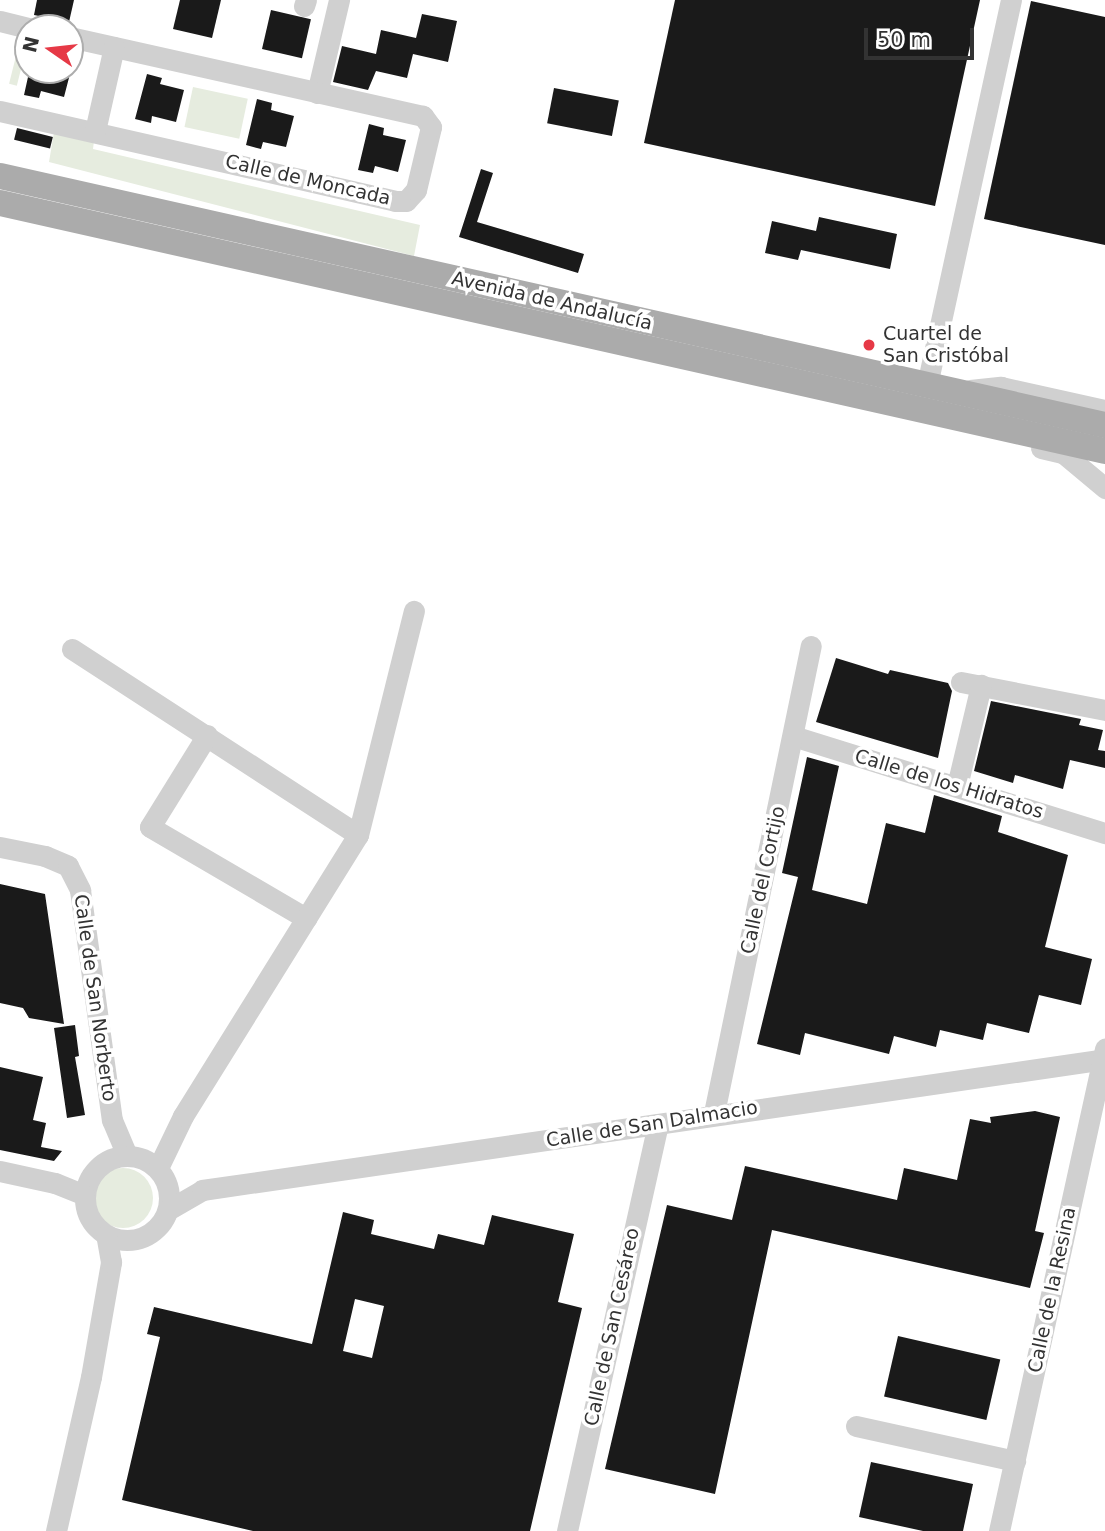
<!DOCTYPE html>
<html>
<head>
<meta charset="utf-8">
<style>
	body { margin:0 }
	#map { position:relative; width:1105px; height:1531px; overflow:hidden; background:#fff; font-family:"DejaVu Sans",sans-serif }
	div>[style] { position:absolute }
	.green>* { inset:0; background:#e6ecdf; transform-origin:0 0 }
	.round { border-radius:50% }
	.building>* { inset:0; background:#1a1a1a; transform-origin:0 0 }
	.minor>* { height:21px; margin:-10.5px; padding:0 10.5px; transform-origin:10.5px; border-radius:10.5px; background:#d0d0d0 }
	.minor>.ring { margin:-10.5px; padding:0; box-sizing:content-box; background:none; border:21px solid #d0d0d0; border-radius:50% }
	.major>* { height:26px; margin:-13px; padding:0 13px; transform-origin:13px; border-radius:13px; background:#ababab }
	.dots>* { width:19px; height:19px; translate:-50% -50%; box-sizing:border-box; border:4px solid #fff; border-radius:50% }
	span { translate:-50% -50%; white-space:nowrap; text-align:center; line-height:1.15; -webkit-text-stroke:7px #fff; paint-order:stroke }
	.street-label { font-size:19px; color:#333 }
	.poi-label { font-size:19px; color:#333 }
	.left { translate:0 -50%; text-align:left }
	.north { position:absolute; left:14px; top:14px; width:70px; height:70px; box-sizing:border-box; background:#fff; border:2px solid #adadad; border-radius:50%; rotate:284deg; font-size:19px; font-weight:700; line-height:28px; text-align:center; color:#333 }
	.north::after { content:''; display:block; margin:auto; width:24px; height:32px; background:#e63946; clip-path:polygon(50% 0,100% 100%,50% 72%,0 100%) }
	.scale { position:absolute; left:864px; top:28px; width:110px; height:32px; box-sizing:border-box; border:4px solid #333; border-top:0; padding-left:9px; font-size:21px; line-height:24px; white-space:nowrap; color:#333; -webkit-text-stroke:5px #fff; paint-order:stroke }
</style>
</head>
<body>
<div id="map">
	<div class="green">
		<div style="left:19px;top:44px;width:8px;height:41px;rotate:14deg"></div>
		<div style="left:193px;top:87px;width:56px;height:41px;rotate:12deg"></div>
		<div style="clip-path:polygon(54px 132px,94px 141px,93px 149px,420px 225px,414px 256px,49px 162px)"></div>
		<div class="round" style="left:93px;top:1168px;width:60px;height:60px"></div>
	</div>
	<div class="building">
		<div style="clip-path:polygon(37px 0,74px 0,69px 22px,34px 15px)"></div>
		<div style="clip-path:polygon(180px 0,221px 0,212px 38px,173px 29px)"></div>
		<div style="clip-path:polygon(675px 0,980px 0,935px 206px,644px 143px)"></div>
		<div style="clip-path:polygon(1031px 1px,1105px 17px,1105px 245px,984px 219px)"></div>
		<div style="left:271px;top:10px;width:41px;height:40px;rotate:13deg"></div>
		<div style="clip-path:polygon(422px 14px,457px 21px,448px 62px,413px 54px,407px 78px,376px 71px,368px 90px,333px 82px,342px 46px,376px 54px,381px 30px,416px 38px)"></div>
		<div style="clip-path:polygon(37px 70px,71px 70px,64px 97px,41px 91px,39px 98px,24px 95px,28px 77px,35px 79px)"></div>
		<div style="clip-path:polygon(147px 74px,162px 78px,160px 84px,184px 90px,176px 122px,152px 116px,151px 123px,135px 119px)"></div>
		<div style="left:554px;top:88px;width:66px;height:36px;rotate:11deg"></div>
		<div style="clip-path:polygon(257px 99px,272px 103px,271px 110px,294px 116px,286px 147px,263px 142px,261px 149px,246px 145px)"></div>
		<div style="clip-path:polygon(369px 124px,384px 128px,383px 135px,406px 140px,398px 172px,375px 166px,373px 173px,358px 170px)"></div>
		<div style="left:17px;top:128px;width:37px;height:12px;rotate:14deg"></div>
		<div style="clip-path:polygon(481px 169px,493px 173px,477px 222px,584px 254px,578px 273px,459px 237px)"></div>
		<div style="clip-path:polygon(819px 217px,897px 234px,890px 269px,801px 250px,798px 260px,765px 253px,772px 221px,816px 231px)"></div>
		<div style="clip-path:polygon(836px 658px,888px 674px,890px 670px,948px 683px,952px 691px,938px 758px,816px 722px)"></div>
		<div style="clip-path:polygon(991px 701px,1081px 719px,1079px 725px,1103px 730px,1098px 750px,1105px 751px,1105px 768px,1070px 760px,1063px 789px,1015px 775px,1013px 783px,974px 771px)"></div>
		<div style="clip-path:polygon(807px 757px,839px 766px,812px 890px,867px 904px,886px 823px,925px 833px,934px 795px,1002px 816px,998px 832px,1068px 855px,1045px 947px,1092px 959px,1081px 1005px,1039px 995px,1029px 1033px,987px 1023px,983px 1040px,940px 1030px,936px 1047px,894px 1036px,889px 1054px,805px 1033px,800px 1055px,757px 1044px,798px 877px,782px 873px)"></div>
		<div style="clip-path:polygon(0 884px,45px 894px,64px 1024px,29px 1018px,23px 1008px,0 1003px)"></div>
		<div style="clip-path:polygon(75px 1025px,79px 1056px,75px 1057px,85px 1115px,67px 1118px,54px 1028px)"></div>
		<div style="clip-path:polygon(0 1067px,43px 1077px,33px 1120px,46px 1123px,41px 1147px,62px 1151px,54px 1161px,0 1150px)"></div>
		<div style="clip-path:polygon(1035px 1111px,1060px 1117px,1035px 1231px,1044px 1233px,1030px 1288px,772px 1230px,715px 1494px,605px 1469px,667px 1205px,732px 1220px,745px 1166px,897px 1200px,904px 1168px,957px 1180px,970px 1119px,991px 1123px,990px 1117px)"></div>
		<div style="clip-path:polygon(evenodd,343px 1212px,374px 1220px,371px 1234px,434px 1249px,438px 1234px,484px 1245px,492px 1215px,574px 1234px,558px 1302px,582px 1308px,530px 1531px,253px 1531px,122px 1500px,160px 1337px,147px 1334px,154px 1307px,312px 1344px,343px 1212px,355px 1299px,384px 1306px,372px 1358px,343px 1351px,355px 1299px)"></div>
		<div style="left:898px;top:1336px;width:105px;height:62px;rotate:13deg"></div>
		<div style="clip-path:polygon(871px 1462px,973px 1484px,963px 1531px,923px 1531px,859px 1517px)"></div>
	</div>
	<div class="minor">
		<div style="left:304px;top:6px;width:6px;rotate:-72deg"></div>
		<div style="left:0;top:21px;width:30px;rotate:14deg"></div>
		<div style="left:317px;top:93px;width:96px;rotate:-76.7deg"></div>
		<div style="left:0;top:111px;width:405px;rotate:12.8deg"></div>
		<div style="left:395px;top:201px;width:11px"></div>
		<div style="left:406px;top:201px;width:15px;rotate:-48deg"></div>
		<div style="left:416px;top:190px;width:65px;rotate:-76.6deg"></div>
		<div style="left:431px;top:127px;width:14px;rotate:-126deg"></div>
		<div style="left:423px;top:116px;width:362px;rotate:-167.4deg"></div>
		<div style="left:95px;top:131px;width:86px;rotate:-77.3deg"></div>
		<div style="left:927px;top:385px;width:394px;rotate:-77.7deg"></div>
		<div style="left:970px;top:390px;width:31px;rotate:-6deg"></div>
		<div style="left:1001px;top:387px;width:107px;rotate:12.5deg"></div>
		<div style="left:1041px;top:448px;width:23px;rotate:13deg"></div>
		<div style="left:1063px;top:453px;width:55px;rotate:39.8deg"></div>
		<div style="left:72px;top:649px;width:341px;rotate:33deg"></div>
		<div style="left:961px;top:682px;width:147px;rotate:11deg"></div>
		<div style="left:207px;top:735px;width:108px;rotate:121.8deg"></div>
		<div style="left:150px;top:827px;width:181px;rotate:30.3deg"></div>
		<div style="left:793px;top:736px;width:327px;rotate:17.3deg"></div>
		<div style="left:957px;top:786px;width:104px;rotate:-76.6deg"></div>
		<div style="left:0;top:847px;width:46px;rotate:11.3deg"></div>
		<div style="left:45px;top:856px;width:25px;rotate:23deg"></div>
		<div style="left:68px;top:866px;width:27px;rotate:63deg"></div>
		<div style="left:80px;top:890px;width:232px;rotate:82.1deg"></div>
		<div style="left:112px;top:1120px;width:38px;rotate:67deg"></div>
		<div style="left:714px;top:1113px;width:477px;rotate:-78.3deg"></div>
		<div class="ring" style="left:85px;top:1156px;width:63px;height:63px"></div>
		<div style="left:158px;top:1168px;width:58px;rotate:-64.3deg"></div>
		<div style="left:183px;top:1116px;width:331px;rotate:-58.1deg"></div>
		<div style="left:358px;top:835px;width:231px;rotate:-76deg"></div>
		<div style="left:0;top:1171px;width:56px;rotate:12.3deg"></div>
		<div style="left:55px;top:1183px;width:31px;rotate:22deg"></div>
		<div style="left:168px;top:1210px;width:39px;rotate:-30deg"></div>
		<div style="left:202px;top:1190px;width:912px;rotate:-8.25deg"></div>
		<div style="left:856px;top:1426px;width:163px;rotate:12.4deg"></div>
		<div style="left:56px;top:1531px;width:158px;rotate:-77.2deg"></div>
		<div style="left:91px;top:1377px;width:117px;rotate:-80.1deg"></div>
		<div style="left:111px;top:1262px;width:27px;rotate:-100deg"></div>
		<div style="left:567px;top:1531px;width:417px;rotate:-77.4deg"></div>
		<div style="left:999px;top:1531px;width:494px;rotate:-77.6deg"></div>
	</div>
	<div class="major">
		<div style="left:0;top:176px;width:1133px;rotate:12.7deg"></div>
		<div style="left:0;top:203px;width:1132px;rotate:12.65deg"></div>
	</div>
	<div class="dots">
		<div style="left:869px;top:345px;background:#e63946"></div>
	</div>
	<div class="street-label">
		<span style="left:308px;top:180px;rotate:13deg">Calle de Moncada</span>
		<span style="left:552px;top:301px;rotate:13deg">Avenida de Andalucía</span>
		<span style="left:949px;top:784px;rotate:17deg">Calle de los Hidratos</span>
		<span style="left:763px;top:880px;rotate:-78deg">Calle del Cortijo</span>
		<span style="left:95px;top:998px;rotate:82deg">Calle de San Norberto</span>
		<span style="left:652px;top:1124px;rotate:-9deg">Calle de San Dalmacio</span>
		<span style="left:1052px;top:1290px;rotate:-78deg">Calle de la Resina</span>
		<span style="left:612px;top:1327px;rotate:-78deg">Calle de San Cesáreo</span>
	</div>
	<div class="poi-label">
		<span class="left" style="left:883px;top:345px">Cuartel de<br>San Cristóbal</span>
	</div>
	<div class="north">N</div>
	<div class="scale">50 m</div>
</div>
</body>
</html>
